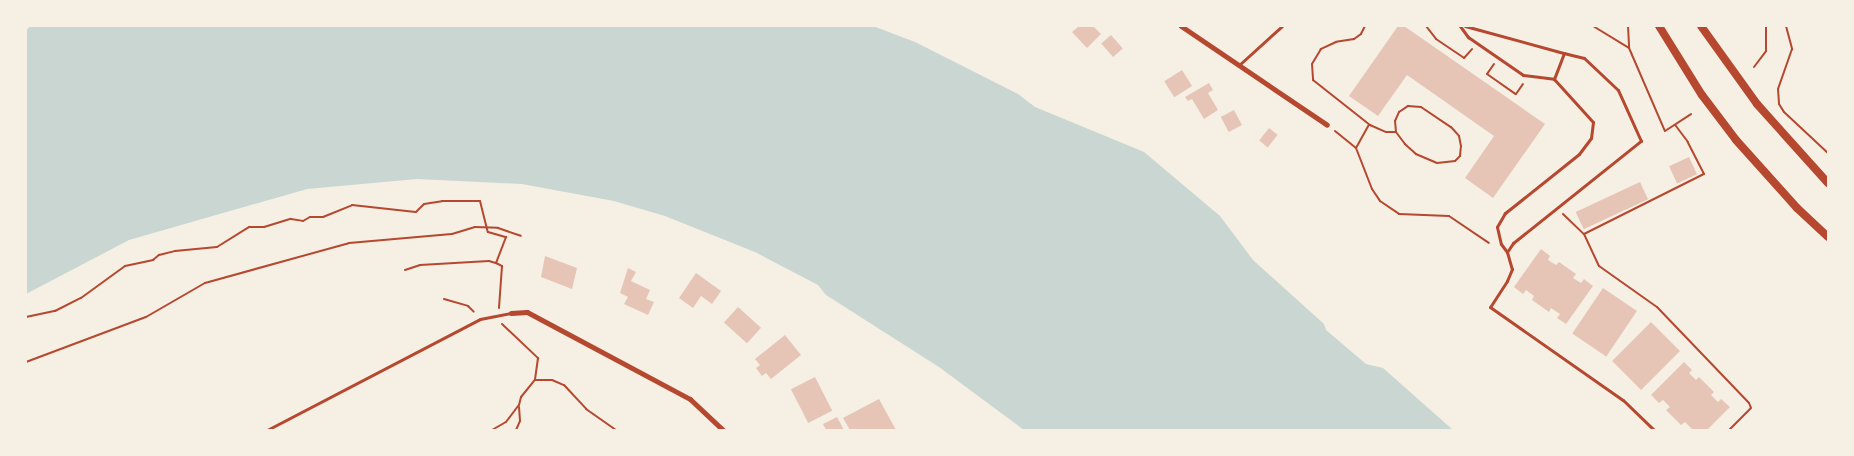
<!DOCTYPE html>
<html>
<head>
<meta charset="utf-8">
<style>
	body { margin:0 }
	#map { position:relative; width:1854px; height:456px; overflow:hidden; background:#f6efe4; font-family:"Fira Sans Condensed",sans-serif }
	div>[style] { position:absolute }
	.water>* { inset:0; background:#c9d6d2 }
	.building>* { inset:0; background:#e6c5b7; transform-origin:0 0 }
	.path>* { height:2px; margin:-1px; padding:0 1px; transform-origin:1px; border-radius:1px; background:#b5482f }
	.service>* { height:3px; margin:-1.5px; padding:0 1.5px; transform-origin:1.5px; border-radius:1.5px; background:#b5482f }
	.minor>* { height:5px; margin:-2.5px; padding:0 2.5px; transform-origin:2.5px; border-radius:2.5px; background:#b5482f }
	.secondary>* { height:8px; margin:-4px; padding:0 4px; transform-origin:4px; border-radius:4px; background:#b5482f }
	span { translate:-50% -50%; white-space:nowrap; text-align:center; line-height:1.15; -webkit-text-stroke:4.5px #f6efe4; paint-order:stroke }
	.frame { position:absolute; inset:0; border:27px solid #f6efe4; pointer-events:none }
</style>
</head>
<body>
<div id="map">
	<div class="water">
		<div style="clip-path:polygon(31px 26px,873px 26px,915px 42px,1018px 94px,1035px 107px,1144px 152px,1220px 216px,1253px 260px,1324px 324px,1326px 330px,1366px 364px,1383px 368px,1453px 430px,1024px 430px,939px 367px,826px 295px,818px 285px,755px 252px,665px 216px,614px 201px,522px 184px,417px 179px,307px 189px,129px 240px,26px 294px,26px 30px)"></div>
	</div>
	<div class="building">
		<div style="clip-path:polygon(1079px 26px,1093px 26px,1101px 34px,1087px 48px,1072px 32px)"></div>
		<div style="clip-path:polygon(1398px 26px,1404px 26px,1545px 124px,1493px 198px,1465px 178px,1494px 136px,1407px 75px,1378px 116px,1349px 96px)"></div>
		<div style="left:1111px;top:35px;width:18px;height:13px;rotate:49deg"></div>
		<div style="left:1182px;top:70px;width:19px;height:21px;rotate:58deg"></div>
		<div style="clip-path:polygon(1209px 83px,1213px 90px,1208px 93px,1218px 110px,1204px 119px,1192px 99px,1188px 101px,1185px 97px)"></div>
		<div style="left:1234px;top:110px;width:17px;height:15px;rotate:62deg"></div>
		<div style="left:1269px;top:128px;width:11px;height:16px;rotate:38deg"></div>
		<div style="left:1689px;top:157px;width:19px;height:22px;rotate:65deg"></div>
		<div style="left:1640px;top:182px;width:19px;height:71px;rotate:65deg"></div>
		<div style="clip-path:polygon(1541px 249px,1550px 256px,1548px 260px,1556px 265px,1559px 262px,1576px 274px,1573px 278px,1581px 283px,1584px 279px,1593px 286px,1566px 324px,1557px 318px,1560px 314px,1551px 308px,1549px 312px,1532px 300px,1534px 296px,1526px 290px,1523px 294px,1514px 287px)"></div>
		<div style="clip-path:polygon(545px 256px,577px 268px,572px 289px,541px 277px)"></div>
		<div style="clip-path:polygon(628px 268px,636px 272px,631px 281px,650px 290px,646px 299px,654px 302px,648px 315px,624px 304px,628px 297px,620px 293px)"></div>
		<div style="clip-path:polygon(696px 273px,721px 291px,712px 304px,701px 296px,693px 308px,679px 298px)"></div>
		<div style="left:1603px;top:288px;width:41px;height:55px;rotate:34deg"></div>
		<div style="left:738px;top:307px;width:31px;height:21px;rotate:42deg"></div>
		<div style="left:1651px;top:322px;width:41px;height:55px;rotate:45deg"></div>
		<div style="clip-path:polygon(785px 335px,801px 355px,771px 379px,766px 373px,762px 376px,756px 368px,760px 365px,755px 359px)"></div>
		<div style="clip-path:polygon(1684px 362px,1692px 370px,1689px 373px,1696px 380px,1699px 377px,1714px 392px,1711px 395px,1718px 402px,1721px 399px,1730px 407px,1707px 430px,1690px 430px,1692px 429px,1685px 422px,1681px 425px,1666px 410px,1670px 407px,1663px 400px,1659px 403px,1651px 395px)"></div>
		<div style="left:815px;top:377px;width:38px;height:27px;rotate:63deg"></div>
		<div style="clip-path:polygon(879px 399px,896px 430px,850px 430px,843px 418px)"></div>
		<div style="clip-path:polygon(837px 417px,844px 430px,826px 430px,823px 424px)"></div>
	</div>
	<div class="path">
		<div style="left:1365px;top:26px;width:9px;rotate:117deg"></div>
		<div style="left:1361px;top:34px;width:9px;rotate:144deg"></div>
		<div style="left:1354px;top:39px;width:18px;rotate:171deg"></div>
		<div style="left:1336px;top:42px;width:17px;rotate:155deg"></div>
		<div style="left:1321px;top:49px;width:17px;rotate:121deg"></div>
		<div style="left:1312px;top:64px;width:16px;rotate:86deg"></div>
		<div style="left:1313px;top:80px;width:73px;rotate:38.3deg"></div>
		<div style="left:1370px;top:125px;width:17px;rotate:24deg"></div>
		<div style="left:1386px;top:132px;width:10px"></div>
		<div style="left:1426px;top:26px;width:16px;rotate:52deg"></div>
		<div style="left:1436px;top:39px;width:34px;rotate:34deg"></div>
		<div style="left:1464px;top:58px;width:12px;rotate:-48deg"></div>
		<div style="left:1593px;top:26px;width:42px;rotate:31.4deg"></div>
		<div style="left:1628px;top:26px;width:22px;rotate:87deg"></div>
		<div style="left:1629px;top:48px;width:90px;rotate:66.6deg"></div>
		<div style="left:1665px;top:131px;width:31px;rotate:-33deg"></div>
		<div style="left:1786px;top:26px;width:24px;rotate:75deg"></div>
		<div style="left:1792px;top:49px;width:42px;rotate:109.3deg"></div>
		<div style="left:1778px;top:89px;width:15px;rotate:86deg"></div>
		<div style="left:1779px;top:104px;width:9px;rotate:58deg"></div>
		<div style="left:1784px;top:112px;width:60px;rotate:43deg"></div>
		<div style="left:1494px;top:64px;width:12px;rotate:125deg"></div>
		<div style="left:1487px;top:74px;width:35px;rotate:35deg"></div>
		<div style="left:1516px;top:94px;width:12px;rotate:-55deg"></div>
		<div style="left:1754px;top:67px;width:20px;rotate:-53deg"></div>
		<div style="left:1766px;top:51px;width:25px;rotate:-90deg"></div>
		<div style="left:1408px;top:106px;width:13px;rotate:4deg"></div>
		<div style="left:1421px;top:107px;width:36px;rotate:34deg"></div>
		<div style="left:1451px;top:127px;width:12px;rotate:48deg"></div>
		<div style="left:1459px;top:136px;width:10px;rotate:79deg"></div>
		<div style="left:1461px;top:146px;width:10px;rotate:96deg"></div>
		<div style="left:1460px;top:156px;width:7px;rotate:135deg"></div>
		<div style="left:1455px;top:161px;width:18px;rotate:174deg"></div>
		<div style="left:1437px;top:163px;width:23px;rotate:-157deg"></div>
		<div style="left:1416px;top:154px;width:15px;rotate:-138deg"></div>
		<div style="left:1405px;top:144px;width:15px;rotate:-127deg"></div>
		<div style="left:1396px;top:132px;width:11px;rotate:-95deg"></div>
		<div style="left:1395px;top:121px;width:10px;rotate:-66deg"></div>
		<div style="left:1399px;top:112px;width:11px;rotate:-34deg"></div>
		<div style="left:1335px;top:131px;width:27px;rotate:39deg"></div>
		<div style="left:1356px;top:148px;width:44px;rotate:68.7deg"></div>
		<div style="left:1372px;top:189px;width:14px;rotate:56deg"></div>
		<div style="left:1380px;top:201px;width:23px;rotate:34deg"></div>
		<div style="left:1399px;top:214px;width:50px;rotate:2.3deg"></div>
		<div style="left:1449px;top:216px;width:48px;rotate:34deg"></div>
		<div style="left:1356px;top:148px;width:26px;rotate:-61deg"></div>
		<div style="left:1563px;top:214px;width:29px;rotate:44deg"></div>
		<div style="left:1584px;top:234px;width:35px;rotate:65deg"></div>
		<div style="left:1599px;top:266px;width:71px;rotate:35.3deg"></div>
		<div style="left:1657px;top:307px;width:133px;rotate:46.2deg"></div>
		<div style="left:1749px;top:403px;width:5px;rotate:68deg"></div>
		<div style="left:1751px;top:408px;width:31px;rotate:135deg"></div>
		<div style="left:1584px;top:234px;width:134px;rotate:-26.6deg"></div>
		<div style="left:1704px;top:174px;width:36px;rotate:-117deg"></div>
		<div style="left:1688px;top:142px;width:21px;rotate:-127deg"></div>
		<div style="left:405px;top:270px;width:16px;rotate:-18deg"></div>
		<div style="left:420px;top:265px;width:69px;rotate:-3.3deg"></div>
		<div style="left:489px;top:261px;width:7px;rotate:16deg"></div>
		<div style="left:496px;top:263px;width:7px;rotate:27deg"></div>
		<div style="left:502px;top:266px;width:42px;rotate:94.1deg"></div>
		<div style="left:444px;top:299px;width:25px;rotate:16deg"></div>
		<div style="left:468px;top:306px;width:8px;rotate:45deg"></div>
		<div style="left:26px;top:317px;width:30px;rotate:-12deg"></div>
		<div style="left:55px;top:311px;width:29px;rotate:-27deg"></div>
		<div style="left:81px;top:298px;width:54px;rotate:-36deg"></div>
		<div style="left:125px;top:266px;width:29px;rotate:-12deg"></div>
		<div style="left:153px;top:260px;width:8px;rotate:-40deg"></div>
		<div style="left:159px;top:255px;width:16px;rotate:-14deg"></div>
		<div style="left:175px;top:251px;width:42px;rotate:-5.4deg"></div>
		<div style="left:217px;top:247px;width:38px;rotate:-32deg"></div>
		<div style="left:249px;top:227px;width:15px"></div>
		<div style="left:264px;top:227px;width:28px;rotate:-17deg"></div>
		<div style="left:291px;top:219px;width:12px;rotate:9deg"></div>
		<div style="left:303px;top:221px;width:8px;rotate:-30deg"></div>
		<div style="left:310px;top:217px;width:13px"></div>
		<div style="left:323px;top:217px;width:31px;rotate:-22deg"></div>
		<div style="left:352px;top:205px;width:64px;rotate:6.2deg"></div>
		<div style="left:416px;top:212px;width:11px;rotate:-45deg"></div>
		<div style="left:424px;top:204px;width:18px;rotate:-9deg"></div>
		<div style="left:442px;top:201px;width:38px"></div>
		<div style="left:480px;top:201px;width:32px;rotate:76deg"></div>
		<div style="left:488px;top:232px;width:19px;rotate:16deg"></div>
		<div style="left:506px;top:237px;width:28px;rotate:111deg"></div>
		<div style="left:502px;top:324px;width:50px;rotate:43.4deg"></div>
		<div style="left:538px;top:358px;width:22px;rotate:98deg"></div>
		<div style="left:26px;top:362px;width:128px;rotate:-20.6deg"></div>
		<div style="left:146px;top:317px;width:68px;rotate:-30deg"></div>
		<div style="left:205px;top:283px;width:149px;rotate:-15.5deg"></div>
		<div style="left:349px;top:243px;width:103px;rotate:-5deg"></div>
		<div style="left:452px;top:234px;width:24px;rotate:-17deg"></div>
		<div style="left:475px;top:227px;width:23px;rotate:2deg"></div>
		<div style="left:498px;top:228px;width:24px;rotate:19deg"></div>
		<div style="left:492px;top:430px;width:16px;rotate:-30deg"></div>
		<div style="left:506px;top:422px;width:21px;rotate:-53deg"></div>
		<div style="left:519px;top:405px;width:8px;rotate:-76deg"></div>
		<div style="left:521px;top:397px;width:22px;rotate:-51deg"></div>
		<div style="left:535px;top:380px;width:17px"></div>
		<div style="left:552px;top:380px;width:13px;rotate:23deg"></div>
		<div style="left:564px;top:385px;width:33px;rotate:47deg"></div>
		<div style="left:586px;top:409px;width:37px;rotate:35deg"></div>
		<div style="left:516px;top:430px;width:10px;rotate:-66deg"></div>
		<div style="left:520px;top:421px;width:14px;rotate:-94deg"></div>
	</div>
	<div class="service">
		<div style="left:1460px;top:26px;width:14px;rotate:54deg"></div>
		<div style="left:1468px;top:37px;width:67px;rotate:34.6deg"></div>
		<div style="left:1523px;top:75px;width:31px;rotate:7deg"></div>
		<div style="left:1554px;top:79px;width:58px;rotate:47.8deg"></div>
		<div style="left:1593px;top:122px;width:16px;rotate:97deg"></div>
		<div style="left:1591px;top:138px;width:20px;rotate:127deg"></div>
		<div style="left:1579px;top:154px;width:95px;rotate:141.4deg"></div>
		<div style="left:1505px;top:213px;width:16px;rotate:120deg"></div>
		<div style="left:1497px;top:227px;width:17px;rotate:77deg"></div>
		<div style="left:1501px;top:244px;width:10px;rotate:53deg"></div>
		<div style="left:1507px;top:252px;width:18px;rotate:74deg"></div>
		<div style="left:1512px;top:269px;width:13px;rotate:113deg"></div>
		<div style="left:1507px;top:281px;width:31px;rotate:123deg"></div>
		<div style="left:1490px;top:307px;width:162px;rotate:35deg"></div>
		<div style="left:1623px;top:400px;width:43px;rotate:44.1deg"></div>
		<div style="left:1465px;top:26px;width:103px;rotate:15.3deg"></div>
		<div style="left:1564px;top:53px;width:28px;rotate:111deg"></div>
		<div style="left:1239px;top:65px;width:58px;rotate:-42.2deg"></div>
		<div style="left:1507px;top:252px;width:11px;rotate:-56deg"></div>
		<div style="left:1513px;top:243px;width:164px;rotate:-38.6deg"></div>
		<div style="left:1641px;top:141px;width:56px;rotate:-114.3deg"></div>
		<div style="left:1618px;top:90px;width:47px;rotate:-136.7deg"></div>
		<div style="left:1584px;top:58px;width:21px;rotate:-166deg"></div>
		<div style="left:267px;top:430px;width:240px;rotate:-27.5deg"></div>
		<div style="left:480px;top:319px;width:32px;rotate:-11deg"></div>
	</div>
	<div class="minor">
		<div style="left:1181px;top:26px;width:176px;rotate:34.1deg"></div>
		<div style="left:511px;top:313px;width:16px;rotate:-4deg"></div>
		<div style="left:527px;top:312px;width:185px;rotate:28.1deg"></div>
		<div style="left:690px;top:399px;width:45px;rotate:43.2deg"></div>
	</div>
	<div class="secondary">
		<div style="left:1659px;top:26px;width:81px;rotate:58.1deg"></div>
		<div style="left:1702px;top:95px;width:56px;rotate:52.9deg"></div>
		<div style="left:1736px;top:140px;width:91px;rotate:48.1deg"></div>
		<div style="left:1797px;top:208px;width:42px;rotate:43.1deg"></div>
		<div style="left:1701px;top:26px;width:96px;rotate:54.3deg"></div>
		<div style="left:1757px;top:104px;width:106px;rotate:48.1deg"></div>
	</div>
	<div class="frame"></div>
</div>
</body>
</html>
